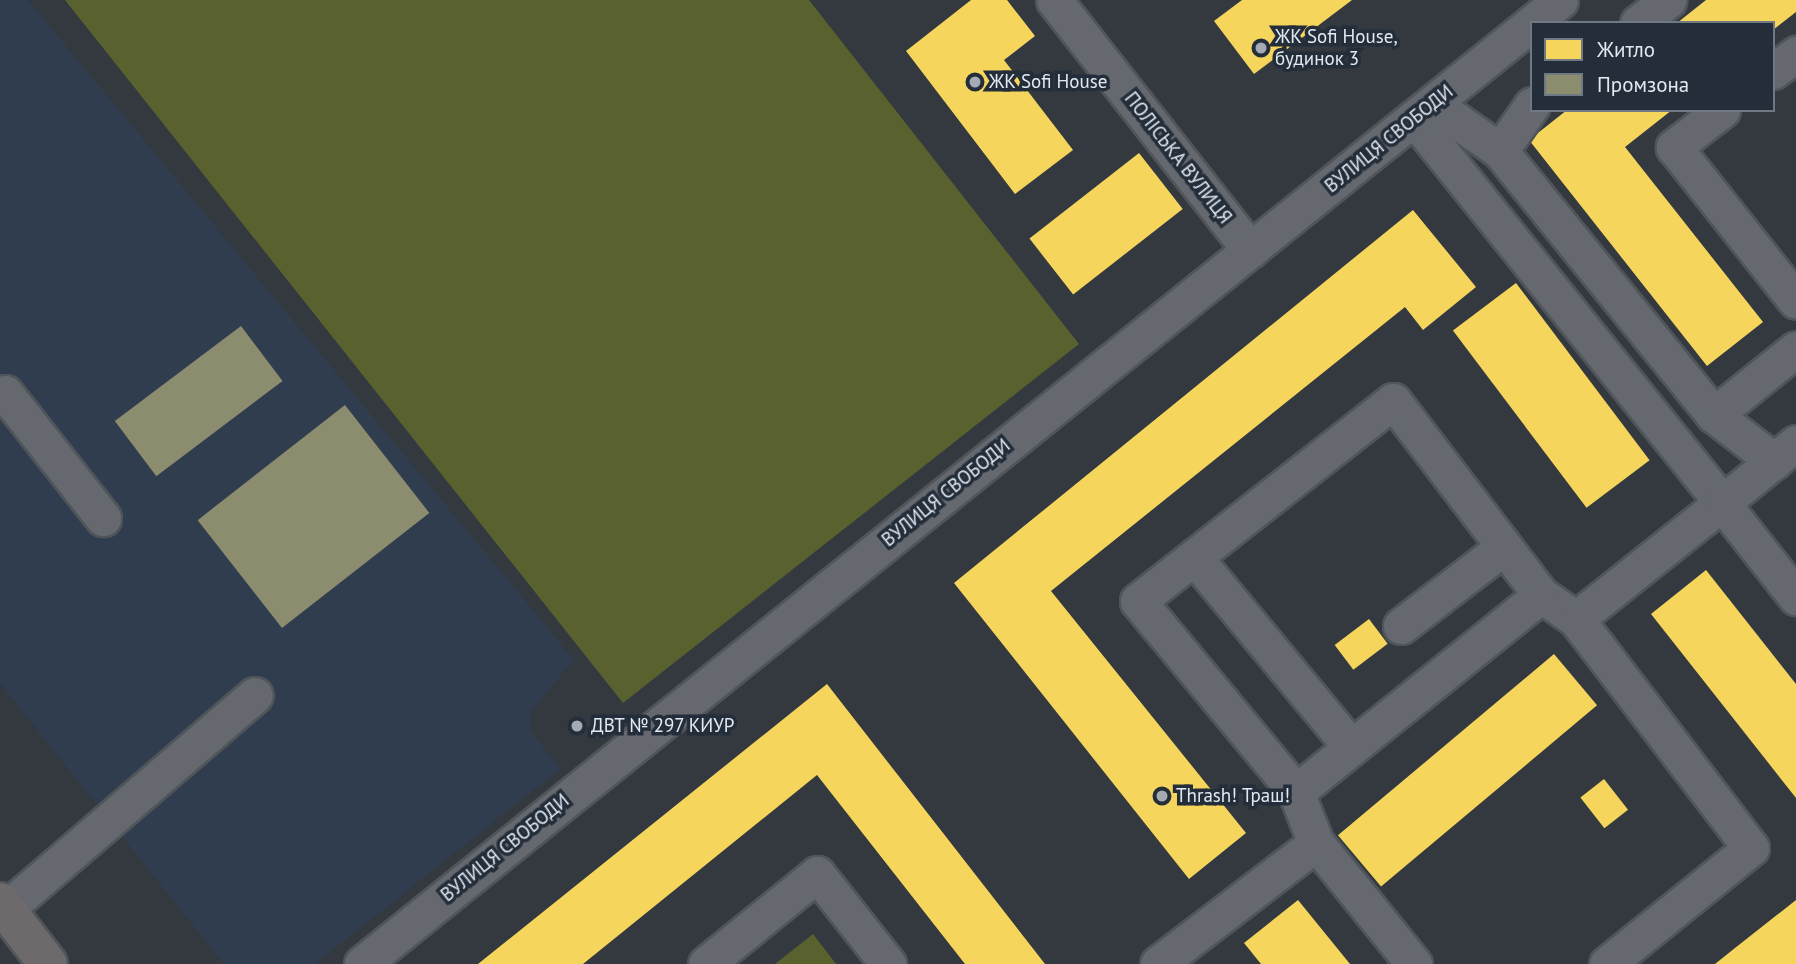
<!DOCTYPE html>
<html>
<head>
<meta charset="utf-8">
<style>
	body { margin:0 }
	#map { position:relative; width:1796px; height:964px; overflow:hidden; background:#33393f; font-family:"PT Sans",sans-serif }
	div>[style] { position:absolute }
	.built>* { inset:0; background:#303d4e }
	.green>* { inset:0; background:#59612f }
	.homes>* { inset:0; background:#f6d55c; transform-origin:0 0 }
	.industry>* { inset:0; background:#8c8c6e; transform-origin:0 0 }
	.roads { filter:drop-shadow(2px 0 #50555a) drop-shadow(-2px 0 #50555a) drop-shadow(0 2px #50555a) drop-shadow(0 -2px #50555a) }
	.minor>* { height:35px; margin:-17.5px; padding:0 17.5px; transform-origin:17.5px; border-radius:17.5px; background:#65696f }
	.major>* { height:38px; margin:-19px; padding:0 19px; transform-origin:19px; border-radius:19px; background:#6e6a6b }
	.dots>* { width:19px; height:19px; translate:-50% -50%; box-sizing:border-box; border:4px solid #242e3a; border-radius:50% }
	span { translate:-50% -50%; white-space:nowrap; text-align:center; line-height:1.15; -webkit-text-stroke:7px #242e3a; paint-order:stroke }
	.poi-label { font-size:19px; color:#e2e9f1 }
	.left { translate:0 -50%; text-align:left }
	.street-label { font-size:19px; color:#e2e9f1 }
	.legend { position:absolute; left:1530px; top:21px; width:245px; height:91px; box-sizing:border-box; background:#242e3a; border:2px solid #707983; margin:0; padding:9px 12px; list-style:none; font-size:21px; color:#e2e9f1 }
	.legend li { display:flex; align-items:center; gap:14px; height:35px }
	.legend b { width:35px; border:2px solid #707983 }
</style>
</head>
<body>
<div id="map">
	<div class="built">
		<div style="clip-path:polygon(0 0,28px 0,574px 660px,530px 712px,530px 730px,560px 769px,315px 964px,224px 964px,0 683px)"></div>
	</div>
	<div class="green">
		<div style="clip-path:polygon(65px 0,809px 0,1079px 344px,623px 703px)"></div>
		<div style="clip-path:polygon(813px 934px,836px 964px,775px 964px)"></div>
	</div>
	<div class="homes">
		<div style="clip-path:polygon(971px 0,1007px 0,1035px 36px,1004px 60px,1073px 150px,1015px 194px,906px 51px)"></div>
		<div style="clip-path:polygon(1242px 0,1352px 0,1254px 74px,1214px 21px)"></div>
		<div style="clip-path:polygon(1706px 0,1796px 0,1796px 12px,1773px 30px,1773px 23px,1677px 23px)"></div>
		<div style="clip-path:polygon(1567px 110px,1672px 110px,1625px 147px,1763px 322px,1707px 366px,1529px 140px)"></div>
		<div style="left:1139px;top:153px;width:71px;height:139px;rotate:52deg"></div>
		<div style="clip-path:polygon(1413px 210px,1476px 287px,1423px 330px,1405px 307px,1051px 591px,1246px 833px,1189px 879px,954px 583px)"></div>
		<div style="left:1516px;top:283px;width:222px;height:79px;rotate:53deg"></div>
		<div style="clip-path:polygon(1706px 570px,1796px 684px,1796px 798px,1651px 614px)"></div>
		<div style="left:1369px;top:619px;width:31px;height:43px;rotate:53deg"></div>
		<div style="left:1554px;top:654px;width:67px;height:282px;rotate:50deg"></div>
		<div style="clip-path:polygon(827px 684px,1045px 964px,965px 964px,817px 775px,583px 964px,478px 964px)"></div>
		<div style="left:1604px;top:779px;width:39px;height:30px;rotate:52deg"></div>
		<div style="clip-path:polygon(1298px 900px,1350px 964px,1261px 964px,1244px 943px)"></div>
		<div style="clip-path:polygon(1796px 900px,1796px 964px,1715px 964px,1735px 948px)"></div>
	</div>
	<div class="industry">
		<div style="left:241px;top:326px;width:69px;height:158px;rotate:53deg"></div>
		<div style="left:345px;top:405px;width:137px;height:187px;rotate:52deg"></div>
	</div>
	<div class="roads">
		<div class="minor">
			<div style="left:1054px;top:0;width:318px;rotate:51.9deg"></div>
			<div style="left:1532px;top:23px;width:36px;rotate:-39deg"></div>
			<div style="left:1638px;top:23px;width:38px;rotate:-37deg"></div>
			<div style="left:1773px;top:71px;width:29px;rotate:-36deg"></div>
			<div style="left:1433px;top:104px;width:82px;rotate:35deg"></div>
			<div style="left:1532px;top:105px;width:56px;rotate:124.8deg"></div>
			<div style="left:1500px;top:151px;width:340px;rotate:51deg"></div>
			<div style="left:1714px;top:415px;width:76px;rotate:37.5deg"></div>
			<div style="left:1722px;top:110px;width:61px;rotate:142.4deg"></div>
			<div style="left:1674px;top:147px;width:196px;rotate:51.6deg"></div>
			<div style="left:1414px;top:118px;width:493px;rotate:51.3deg"></div>
			<div style="left:1722px;top:503px;width:186px;rotate:141.5deg"></div>
			<div style="left:1576px;top:619px;width:42px;rotate:-145.6deg"></div>
			<div style="left:1541px;top:595px;width:244px;rotate:-127.3deg"></div>
			<div style="left:1393px;top:401px;width:324px;rotate:141.9deg"></div>
			<div style="left:1138px;top:601px;width:248px;rotate:50.4deg"></div>
			<div style="left:1296px;top:792px;width:314px;rotate:-38.8deg"></div>
			<div style="left:0;top:397px;width:6px;rotate:-39deg"></div>
			<div style="left:5px;top:393px;width:159px;rotate:51.9deg"></div>
			<div style="left:1714px;top:415px;width:105px;rotate:-38.8deg"></div>
			<div style="left:1796px;top:443px;width:95px;rotate:141deg"></div>
			<div style="left:1722px;top:503px;width:120px;rotate:51.8deg"></div>
			<div style="left:1194px;top:557px;width:246px;rotate:50.4deg"></div>
			<div style="left:1576px;top:619px;width:288px;rotate:52.6deg"></div>
			<div style="left:1751px;top:848px;width:185px;rotate:141.1deg"></div>
			<div style="left:1401px;top:626px;width:130px;rotate:-37.5deg"></div>
			<div style="left:1316px;top:843px;width:156px;rotate:51deg"></div>
			<div style="left:6px;top:909px;width:328px;rotate:-40.7deg"></div>
			<div style="left:362px;top:964px;width:1501px;rotate:-38.81deg"></div>
			<div style="left:706px;top:964px;width:143px;rotate:-39deg"></div>
			<div style="left:817px;top:874px;width:115px;rotate:51.7deg"></div>
			<div style="left:1158px;top:964px;width:199px;rotate:-37.4deg"></div>
			<div style="left:1316px;top:843px;width:55px;rotate:-111.4deg"></div>
		</div>
		<div class="major">
			<div style="left:0;top:902px;width:78px;rotate:52.3deg"></div>
		</div>
	</div>
	<div class="dots">
		<div style="left:1261px;top:48px;background:#a5abb3"></div>
		<div style="left:975px;top:82px;background:#a5abb3"></div>
		<div style="left:577px;top:726px;background:#a5abb3"></div>
		<div style="left:1162px;top:796px;background:#a5abb3"></div>
	</div>
	<div class="poi-label">
		<span class="left" style="left:1275px;top:48px">ЖК Sofi House,<br>будинок 3</span>
		<span class="left" style="left:989px;top:82px">ЖК Sofi House</span>
		<span class="left" style="left:591px;top:726px">ДВТ № 297 КИУР</span>
		<span class="left" style="left:1176px;top:796px">Thrash! Траш!</span>
	</div>
	<div class="street-label">
		<span style="left:1389px;top:139px;rotate:-39deg">ВУЛИЦЯ СВОБОДИ</span>
		<span style="left:1178px;top:158px;rotate:52deg">ПОЛІСЬКА ВУЛИЦЯ</span>
		<span style="left:946px;top:493px;rotate:-39deg">ВУЛИЦЯ СВОБОДИ</span>
		<span style="left:505px;top:848px;rotate:-39deg">ВУЛИЦЯ СВОБОДИ</span>
	</div>
	<ul class="legend">
	<li><b style="height:19px;background:#f6d55c"></b>Житло</li>
	<li><b style="height:19px;background:#8c8c6e"></b>Промзона</li>
	</ul>
</div>
</body>
</html>
